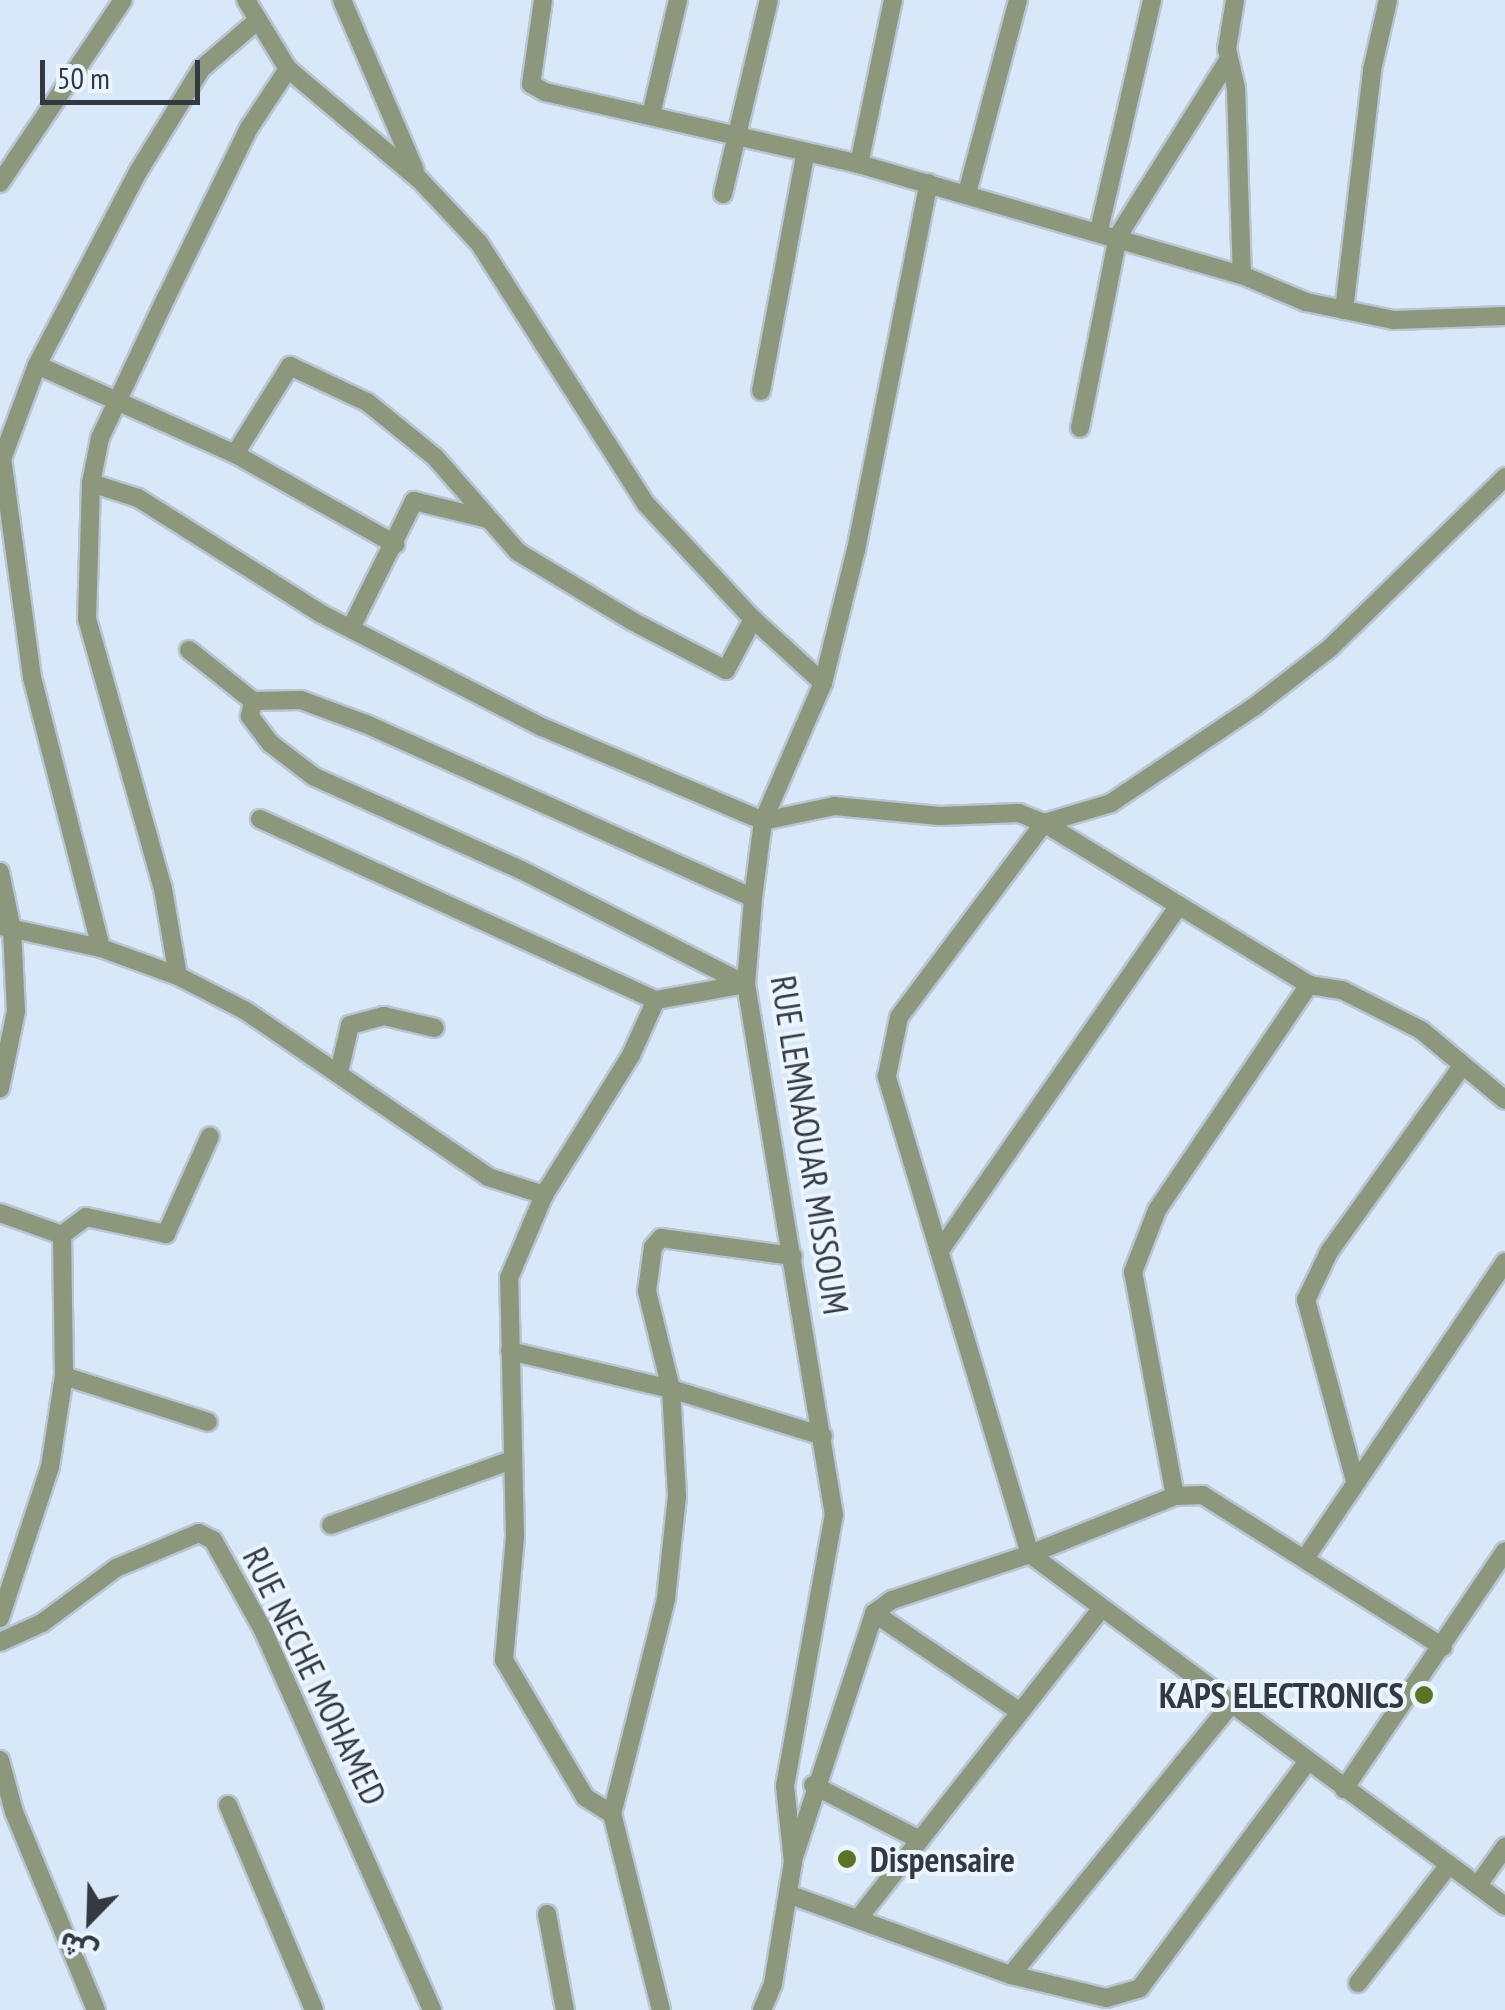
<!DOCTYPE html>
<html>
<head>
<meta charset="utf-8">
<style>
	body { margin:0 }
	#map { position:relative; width:1505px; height:2010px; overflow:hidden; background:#d8e8f9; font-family:"PT Sans Narrow","Noto Sans Arabic",sans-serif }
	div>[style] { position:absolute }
	.roads { filter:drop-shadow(2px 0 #b7c5d4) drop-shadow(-2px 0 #b7c5d4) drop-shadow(0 2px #b7c5d4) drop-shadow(0 -2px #b7c5d4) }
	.street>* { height:18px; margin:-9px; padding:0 9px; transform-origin:9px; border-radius:9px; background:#8c977b }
	.dots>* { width:28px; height:28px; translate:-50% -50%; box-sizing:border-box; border:5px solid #ebf5ff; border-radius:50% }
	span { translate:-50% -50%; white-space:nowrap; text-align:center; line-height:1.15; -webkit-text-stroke:8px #ebf5ff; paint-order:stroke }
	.street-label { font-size:35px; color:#333940 }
	.poi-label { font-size:35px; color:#333940; font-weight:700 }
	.right { translate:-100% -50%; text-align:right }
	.left { translate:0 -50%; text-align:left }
	.north { position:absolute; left:40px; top:1870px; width:100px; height:100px; -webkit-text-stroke:8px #ebf5ff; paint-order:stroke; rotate:203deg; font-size:28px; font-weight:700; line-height:40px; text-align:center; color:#333940 }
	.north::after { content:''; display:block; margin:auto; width:35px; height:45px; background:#333940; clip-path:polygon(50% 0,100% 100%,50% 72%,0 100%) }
	.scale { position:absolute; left:40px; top:60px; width:160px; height:45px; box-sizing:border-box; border:5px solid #333940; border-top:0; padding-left:12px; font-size:30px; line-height:35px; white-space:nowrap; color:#333940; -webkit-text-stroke:8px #ebf5ff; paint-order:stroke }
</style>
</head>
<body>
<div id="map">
	<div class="roads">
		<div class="street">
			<div style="left:246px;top:0;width:81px;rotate:58.7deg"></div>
			<div style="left:288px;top:69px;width:172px;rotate:40.1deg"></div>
			<div style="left:420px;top:180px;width:86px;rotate:46.9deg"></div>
			<div style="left:479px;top:243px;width:310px;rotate:57.4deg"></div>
			<div style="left:646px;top:504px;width:157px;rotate:47.1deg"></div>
			<div style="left:753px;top:619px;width:95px;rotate:42.4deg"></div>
			<div style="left:342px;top:0;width:185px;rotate:66.8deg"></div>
			<div style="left:543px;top:0;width:85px;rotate:98.1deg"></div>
			<div style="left:531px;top:84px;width:16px;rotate:30deg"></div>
			<div style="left:545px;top:92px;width:322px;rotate:12.9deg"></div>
			<div style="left:859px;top:164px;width:399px;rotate:16.2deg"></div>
			<div style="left:1235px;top:0;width:50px;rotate:99.3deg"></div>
			<div style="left:1227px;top:49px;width:40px;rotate:77deg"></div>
			<div style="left:1236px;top:88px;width:187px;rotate:88.2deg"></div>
			<div style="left:1242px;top:275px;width:69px;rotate:22.9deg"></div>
			<div style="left:1306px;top:302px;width:90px;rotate:11.6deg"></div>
			<div style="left:1394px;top:320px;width:111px;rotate:-2.1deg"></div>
			<div style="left:651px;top:115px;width:118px;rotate:-76.8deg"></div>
			<div style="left:859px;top:164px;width:167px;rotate:-78.3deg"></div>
			<div style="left:0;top:183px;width:220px;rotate:-56.1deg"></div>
			<div style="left:967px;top:193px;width:200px;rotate:-75.2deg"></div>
			<div style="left:723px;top:194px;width:199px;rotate:-76.7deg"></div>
			<div style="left:1099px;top:230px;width:236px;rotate:-77deg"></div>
			<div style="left:1344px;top:310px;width:242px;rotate:-83.3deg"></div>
			<div style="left:1372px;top:70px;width:72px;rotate:-77.1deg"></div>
			<div style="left:37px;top:365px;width:217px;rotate:24.2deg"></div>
			<div style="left:235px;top:454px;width:184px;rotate:29.4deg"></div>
			<div style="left:761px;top:391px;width:238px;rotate:-79.4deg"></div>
			<div style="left:1080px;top:428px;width:196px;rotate:-78.8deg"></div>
			<div style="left:1118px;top:236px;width:209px;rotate:-57.9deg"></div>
			<div style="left:235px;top:454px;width:104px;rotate:-58deg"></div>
			<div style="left:290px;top:366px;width:85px;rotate:25.1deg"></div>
			<div style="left:367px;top:402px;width:87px;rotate:39deg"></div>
			<div style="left:435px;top:457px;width:126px;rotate:48.9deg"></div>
			<div style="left:518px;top:552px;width:133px;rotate:31.2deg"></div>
			<div style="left:632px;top:621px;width:106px;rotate:27.5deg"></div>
			<div style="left:726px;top:670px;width:58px;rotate:-62.1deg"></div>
			<div style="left:91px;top:483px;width:49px;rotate:17.7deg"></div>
			<div style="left:138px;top:498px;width:215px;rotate:32.3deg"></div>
			<div style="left:320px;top:613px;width:250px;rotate:27.2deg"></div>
			<div style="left:542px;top:727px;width:240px;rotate:23deg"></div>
			<div style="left:763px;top:821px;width:73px;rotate:-11.9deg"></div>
			<div style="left:834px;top:806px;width:106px;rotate:5.4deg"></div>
			<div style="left:940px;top:816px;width:79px;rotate:-2.2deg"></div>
			<div style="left:1019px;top:813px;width:27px;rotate:22deg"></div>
			<div style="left:1044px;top:823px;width:311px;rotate:31.4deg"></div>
			<div style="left:1309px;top:985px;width:33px;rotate:9deg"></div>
			<div style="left:1342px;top:990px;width:89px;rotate:26.9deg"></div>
			<div style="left:1421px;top:1030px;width:109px;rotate:39.8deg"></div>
			<div style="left:351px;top:628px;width:142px;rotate:-63.6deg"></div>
			<div style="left:414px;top:501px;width:76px;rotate:13.7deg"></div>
			<div style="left:189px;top:650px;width:82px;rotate:38.6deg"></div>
			<div style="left:260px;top:819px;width:435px;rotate:24.6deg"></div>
			<div style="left:0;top:872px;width:59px;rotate:78.3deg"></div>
			<div style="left:12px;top:930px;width:81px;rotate:87.2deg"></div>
			<div style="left:16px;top:1011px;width:79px;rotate:101.7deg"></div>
			<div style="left:0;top:926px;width:103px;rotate:12.3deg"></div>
			<div style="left:101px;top:948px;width:82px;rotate:20deg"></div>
			<div style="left:178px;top:976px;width:76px;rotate:27.2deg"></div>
			<div style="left:246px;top:1011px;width:293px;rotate:34.4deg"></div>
			<div style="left:488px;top:1177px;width:59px;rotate:17.8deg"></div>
			<div style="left:101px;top:948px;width:280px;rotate:-104.3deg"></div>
			<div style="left:32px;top:677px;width:220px;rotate:-97.8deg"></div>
			<div style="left:2px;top:459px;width:100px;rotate:-69.6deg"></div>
			<div style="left:37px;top:365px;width:218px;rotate:-62.4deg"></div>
			<div style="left:138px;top:172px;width:121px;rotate:-58.5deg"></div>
			<div style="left:201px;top:69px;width:75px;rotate:-40.7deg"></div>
			<div style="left:178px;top:976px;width:88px;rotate:-99.8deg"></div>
			<div style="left:163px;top:889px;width:280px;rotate:-105.7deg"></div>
			<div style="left:87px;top:619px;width:136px;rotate:-88.3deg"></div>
			<div style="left:91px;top:483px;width:46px;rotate:-78.7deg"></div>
			<div style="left:100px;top:438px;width:155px;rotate:-64.8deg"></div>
			<div style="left:166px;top:298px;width:189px;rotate:-64deg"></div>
			<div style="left:249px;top:128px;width:71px;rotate:-56.5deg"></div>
			<div style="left:745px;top:984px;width:251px;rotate:-153deg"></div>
			<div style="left:521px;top:870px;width:228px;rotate:-155.7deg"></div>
			<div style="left:313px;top:776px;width:54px;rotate:-142.5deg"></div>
			<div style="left:270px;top:743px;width:34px;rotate:-127deg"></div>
			<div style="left:250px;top:716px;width:15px;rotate:-79deg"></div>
			<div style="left:253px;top:701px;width:48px;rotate:-1.2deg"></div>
			<div style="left:301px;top:700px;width:69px;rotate:20.3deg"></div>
			<div style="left:366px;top:724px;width:424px;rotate:24.2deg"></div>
			<div style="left:339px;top:1072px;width:48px;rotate:-76.8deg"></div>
			<div style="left:350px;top:1025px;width:35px;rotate:-15deg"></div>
			<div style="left:384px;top:1016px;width:52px;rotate:13.2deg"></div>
			<div style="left:0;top:1213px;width:66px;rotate:19.5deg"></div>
			<div style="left:62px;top:1235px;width:30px;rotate:-37deg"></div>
			<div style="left:86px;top:1217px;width:82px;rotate:12deg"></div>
			<div style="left:166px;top:1234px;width:107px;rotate:-65.8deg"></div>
			<div style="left:941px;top:1249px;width:418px;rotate:-55.3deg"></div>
			<div style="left:510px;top:1351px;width:165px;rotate:13.3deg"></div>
			<div style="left:671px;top:1389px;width:159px;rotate:17.2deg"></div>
			<div style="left:64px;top:1376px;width:151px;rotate:17.7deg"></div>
			<div style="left:1355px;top:1481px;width:188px;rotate:-105.1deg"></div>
			<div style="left:1306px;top:1300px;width:53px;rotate:-64.4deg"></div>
			<div style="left:1329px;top:1252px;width:229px;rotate:-54.4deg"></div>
			<div style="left:1175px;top:1496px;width:228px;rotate:-100.6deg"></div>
			<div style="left:1133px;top:1272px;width:66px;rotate:-68.8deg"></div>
			<div style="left:1157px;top:1210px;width:272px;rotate:-56deg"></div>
			<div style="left:331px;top:1525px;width:192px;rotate:-19.8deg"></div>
			<div style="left:1306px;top:1557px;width:356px;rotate:-56deg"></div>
			<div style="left:874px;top:1613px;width:173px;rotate:34.1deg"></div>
			<div style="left:0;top:1618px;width:159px;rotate:-71.7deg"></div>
			<div style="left:50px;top:1467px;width:92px;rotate:-81.3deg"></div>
			<div style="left:64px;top:1376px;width:141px;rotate:-90.8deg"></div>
			<div style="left:0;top:1642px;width:46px;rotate:-24.3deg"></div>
			<div style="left:42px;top:1623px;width:92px;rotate:-36.6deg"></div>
			<div style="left:116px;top:1568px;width:90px;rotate:-22.9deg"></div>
			<div style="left:199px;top:1533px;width:16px;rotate:27deg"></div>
			<div style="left:213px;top:1540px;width:103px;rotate:60.9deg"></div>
			<div style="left:263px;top:1630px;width:416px;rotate:66deg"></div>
			<div style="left:1443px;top:1647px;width:284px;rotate:-147.7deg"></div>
			<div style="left:1203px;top:1495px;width:28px;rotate:178deg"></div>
			<div style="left:1175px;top:1496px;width:156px;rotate:158.2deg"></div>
			<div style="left:1030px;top:1554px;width:591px;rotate:36.54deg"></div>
			<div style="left:0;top:1760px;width:54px;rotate:74.9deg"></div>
			<div style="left:14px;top:1812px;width:214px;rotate:67.5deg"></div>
			<div style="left:813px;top:1785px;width:118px;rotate:27.2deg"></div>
			<div style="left:1344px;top:1789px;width:287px;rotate:-55.9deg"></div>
			<div style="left:228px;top:1805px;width:222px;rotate:67.2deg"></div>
			<div style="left:612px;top:1814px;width:222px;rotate:-75.9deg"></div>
			<div style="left:666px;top:1599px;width:104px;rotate:-83.9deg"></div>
			<div style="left:677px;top:1496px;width:107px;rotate:-93.2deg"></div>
			<div style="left:671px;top:1389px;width:101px;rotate:-103.8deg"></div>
			<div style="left:647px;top:1291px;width:44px;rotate:-82.2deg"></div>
			<div style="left:653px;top:1247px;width:12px;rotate:-48deg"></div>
			<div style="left:661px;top:1238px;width:133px;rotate:7.8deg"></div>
			<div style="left:794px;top:1857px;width:257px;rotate:-71.8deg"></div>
			<div style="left:874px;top:1613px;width:22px;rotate:-36deg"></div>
			<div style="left:892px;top:1600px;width:145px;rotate:-18.4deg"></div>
			<div style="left:1030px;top:1554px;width:499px;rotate:-106.7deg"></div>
			<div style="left:887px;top:1076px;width:60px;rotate:-78.5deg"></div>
			<div style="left:899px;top:1017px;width:242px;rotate:-53.2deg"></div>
			<div style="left:1044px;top:823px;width:70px;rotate:-16.6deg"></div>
			<div style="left:1111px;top:803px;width:172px;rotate:-33.9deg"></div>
			<div style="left:1254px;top:707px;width:96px;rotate:-37.8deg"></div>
			<div style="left:1330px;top:648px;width:245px;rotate:-44.3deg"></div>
			<div style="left:1478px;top:1885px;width:47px;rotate:-54.6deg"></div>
			<div style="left:788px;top:1894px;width:237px;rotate:20deg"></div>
			<div style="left:1011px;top:1975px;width:98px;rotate:13.6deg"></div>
			<div style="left:1106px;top:1998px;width:35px;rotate:-16deg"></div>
			<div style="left:1140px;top:1988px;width:279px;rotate:-53.5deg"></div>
			<div style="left:547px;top:1914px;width:98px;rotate:79.4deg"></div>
			<div style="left:858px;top:1919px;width:392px;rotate:-51.9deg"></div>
			<div style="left:1011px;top:1975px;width:347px;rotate:-50.9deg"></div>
			<div style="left:1358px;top:1983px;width:149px;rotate:-52.4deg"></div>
			<div style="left:661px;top:2010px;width:202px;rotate:-104deg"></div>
			<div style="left:612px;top:1814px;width:32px;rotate:-148deg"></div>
			<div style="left:585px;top:1797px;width:159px;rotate:-120.6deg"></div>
			<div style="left:504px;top:1660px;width:124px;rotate:-84.9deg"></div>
			<div style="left:515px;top:1536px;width:258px;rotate:-91.3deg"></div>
			<div style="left:509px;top:1278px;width:90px;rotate:-67.1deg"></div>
			<div style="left:544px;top:1195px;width:165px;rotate:-58.1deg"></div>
			<div style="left:631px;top:1055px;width:60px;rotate:-65.6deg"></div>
			<div style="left:656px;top:1000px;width:91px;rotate:-10.1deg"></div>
			<div style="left:762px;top:2010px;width:28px;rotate:-67deg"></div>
			<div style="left:773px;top:1984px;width:124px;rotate:-80.7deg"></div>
			<div style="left:793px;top:1862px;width:76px;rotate:-96deg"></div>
			<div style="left:785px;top:1786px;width:275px;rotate:-79.8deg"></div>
			<div style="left:834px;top:1515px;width:538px;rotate:-99.41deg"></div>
			<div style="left:746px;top:984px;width:86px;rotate:-85.3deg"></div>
			<div style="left:753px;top:898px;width:78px;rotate:-82.6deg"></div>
			<div style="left:763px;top:821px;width:150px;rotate:-66.5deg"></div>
			<div style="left:823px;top:683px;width:137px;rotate:-76.1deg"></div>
			<div style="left:856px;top:550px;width:374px;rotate:-78.8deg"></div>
		</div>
	</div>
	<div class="dots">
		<div style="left:1424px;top:1695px;background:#5b7324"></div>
		<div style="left:847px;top:1859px;background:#5b7324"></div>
	</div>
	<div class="street-label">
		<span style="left:810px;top:1145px;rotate:81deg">RUE LEMNAOUAR MISSOUM</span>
		<span style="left:315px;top:1676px;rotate:64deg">RUE NECHE MOHAMED</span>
	</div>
	<div class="poi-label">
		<span class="right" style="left:1404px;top:1695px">KAPS ELECTRONICS</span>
		<span class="left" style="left:870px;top:1859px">Dispensaire</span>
	</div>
	<div class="north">ش</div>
	<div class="scale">50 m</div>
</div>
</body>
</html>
